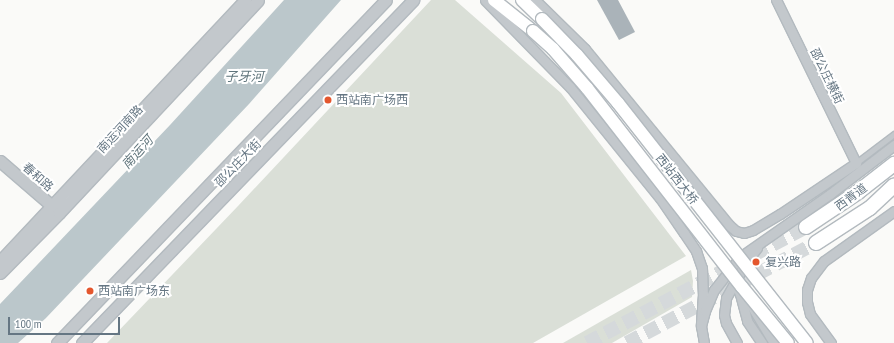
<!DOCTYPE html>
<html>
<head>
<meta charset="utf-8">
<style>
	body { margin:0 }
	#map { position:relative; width:894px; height:343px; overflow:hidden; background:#fafaf8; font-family:"PT Sans Narrow","Noto Sans SC",sans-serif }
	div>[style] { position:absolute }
	.green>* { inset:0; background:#dadfd7 }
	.water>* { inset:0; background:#bbc7cb }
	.building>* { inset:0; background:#aab3b9 }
	.trunk-tunnel>* { height:14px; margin-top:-7px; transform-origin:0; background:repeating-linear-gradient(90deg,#d5d9db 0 14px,transparent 0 21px) }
	.roads { filter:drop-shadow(1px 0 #b3babf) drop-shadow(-1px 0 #b3babf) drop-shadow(0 1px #b3babf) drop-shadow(0 -1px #b3babf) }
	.service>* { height:4.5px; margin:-2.25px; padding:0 2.25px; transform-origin:2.25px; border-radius:2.25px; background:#c3c8cc }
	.minor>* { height:9px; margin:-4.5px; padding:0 4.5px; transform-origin:4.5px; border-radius:4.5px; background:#c3c8cc }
	.tertiary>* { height:11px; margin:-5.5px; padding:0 5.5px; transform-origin:5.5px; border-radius:5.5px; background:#c3c8cc }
	.secondary>* { height:12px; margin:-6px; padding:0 6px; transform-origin:6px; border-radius:6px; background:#fff }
	.trunk>* { height:14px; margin:-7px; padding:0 7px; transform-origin:7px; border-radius:7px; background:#fff }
	.bridges { filter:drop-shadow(1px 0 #b3babf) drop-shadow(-1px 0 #b3babf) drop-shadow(0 1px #b3babf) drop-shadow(0 -1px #b3babf) }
	.secondary-bridge>* { height:12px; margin:-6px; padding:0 6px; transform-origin:6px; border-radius:6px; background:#fff }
	.dots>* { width:11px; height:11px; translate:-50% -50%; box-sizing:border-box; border:2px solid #fff; border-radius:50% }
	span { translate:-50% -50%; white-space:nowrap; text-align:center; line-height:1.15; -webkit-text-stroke:4px #fff; paint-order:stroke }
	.street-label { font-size:12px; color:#657683 }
	.poi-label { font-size:12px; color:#657683 }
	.left { translate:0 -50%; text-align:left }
	.water-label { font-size:13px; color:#60757c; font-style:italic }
	.scale { position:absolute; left:8px; top:317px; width:112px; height:18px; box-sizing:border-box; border:2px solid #657683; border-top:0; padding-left:5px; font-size:12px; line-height:14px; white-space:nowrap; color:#657683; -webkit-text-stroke:3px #fff; paint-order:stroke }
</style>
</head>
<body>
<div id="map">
	<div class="green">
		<div style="clip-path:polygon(431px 0,455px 0,561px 93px,686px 256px,533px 343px,107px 343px,238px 206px)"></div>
		<div style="clip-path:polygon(691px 270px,693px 281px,692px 297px,612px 343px,563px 343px)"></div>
	</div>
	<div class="water">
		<div style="clip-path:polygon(284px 0,341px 0,249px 104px,46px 318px,18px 343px,0 343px,0 304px,170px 125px)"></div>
	</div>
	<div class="building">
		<div style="clip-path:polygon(597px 0,618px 0,635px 32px,619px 40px)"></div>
	</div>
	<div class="trunk-tunnel">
		<div style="left:587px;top:343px;width:248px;rotate:-27.9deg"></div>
		<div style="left:627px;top:343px;width:214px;rotate:-27.9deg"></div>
	</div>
	<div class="roads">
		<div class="service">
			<div style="left:856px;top:163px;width:48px;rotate:-37.3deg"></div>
		</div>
		<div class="minor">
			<div style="left:485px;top:0;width:122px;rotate:45.7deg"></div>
			<div style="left:570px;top:87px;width:143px;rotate:51deg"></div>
			<div style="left:660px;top:198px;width:42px;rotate:55.6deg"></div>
			<div style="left:684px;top:233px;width:22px;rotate:56deg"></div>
			<div style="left:696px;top:251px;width:18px;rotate:71deg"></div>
			<div style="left:702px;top:268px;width:26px;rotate:88deg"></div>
			<div style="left:703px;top:294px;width:32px;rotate:94deg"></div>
			<div style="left:535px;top:0;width:70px;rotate:44.4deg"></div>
			<div style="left:585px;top:49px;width:227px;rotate:50.7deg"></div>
			<div style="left:729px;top:225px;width:9px;rotate:41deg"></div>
			<div style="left:736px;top:231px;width:8px;rotate:14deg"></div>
			<div style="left:744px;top:233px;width:9px;rotate:-18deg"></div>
			<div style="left:753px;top:230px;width:31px;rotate:-31deg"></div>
			<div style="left:780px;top:214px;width:92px;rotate:-33.9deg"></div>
			<div style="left:856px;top:163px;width:182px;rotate:-116.1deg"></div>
			<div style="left:734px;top:282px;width:13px;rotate:63deg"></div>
			<div style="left:740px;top:294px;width:28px;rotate:75deg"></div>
			<div style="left:747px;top:321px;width:27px;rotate:56deg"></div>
			<div style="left:704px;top:343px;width:17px;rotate:-100deg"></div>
			<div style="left:701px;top:326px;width:16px;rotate:-75deg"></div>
			<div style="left:705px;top:311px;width:23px;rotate:-67deg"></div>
			<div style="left:714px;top:290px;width:42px;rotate:-51.8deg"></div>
			<div style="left:740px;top:257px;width:110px;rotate:-35deg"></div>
			<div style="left:830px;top:194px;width:81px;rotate:-37.4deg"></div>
			<div style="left:737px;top:343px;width:23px;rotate:-119deg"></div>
			<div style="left:726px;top:323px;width:8px;rotate:-104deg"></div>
			<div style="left:724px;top:315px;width:17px;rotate:-83deg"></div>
			<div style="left:726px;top:298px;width:41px;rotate:-60.9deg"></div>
			<div style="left:746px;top:262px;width:18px;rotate:-52deg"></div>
			<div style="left:831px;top:343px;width:36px;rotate:-126deg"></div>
			<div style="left:810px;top:314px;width:12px;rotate:-104deg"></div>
			<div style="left:807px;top:302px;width:12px;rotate:-90deg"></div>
			<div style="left:807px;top:290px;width:13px;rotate:-72deg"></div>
			<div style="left:811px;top:278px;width:21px;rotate:-53deg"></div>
			<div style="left:824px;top:261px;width:86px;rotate:-35.5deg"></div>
		</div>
		<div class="tertiary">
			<div style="left:0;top:161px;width:77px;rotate:40.8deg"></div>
			<div style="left:0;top:261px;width:358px;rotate:-46.8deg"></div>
			<div style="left:0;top:273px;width:84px;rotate:-45.5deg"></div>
			<div style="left:59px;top:213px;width:291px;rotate:-46.9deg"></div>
			<div style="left:749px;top:300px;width:50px;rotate:58.8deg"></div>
			<div style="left:57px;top:343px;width:475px;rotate:-46.2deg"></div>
			<div style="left:82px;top:343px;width:477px;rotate:-46deg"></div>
		</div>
		<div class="secondary">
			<div style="left:494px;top:0;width:50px;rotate:38.5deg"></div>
			<div style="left:522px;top:0;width:28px;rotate:44deg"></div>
		</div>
		<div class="trunk">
			<div style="left:806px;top:227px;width:63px;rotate:-33.9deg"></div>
			<div style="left:858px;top:192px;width:46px;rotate:-37.9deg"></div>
			<div style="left:816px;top:243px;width:64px;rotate:-32.9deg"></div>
			<div style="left:870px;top:208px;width:33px;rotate:-43deg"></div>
		</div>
	</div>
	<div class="bridges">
		<div class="secondary-bridge">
			<div style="left:542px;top:19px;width:50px;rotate:45.8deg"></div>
			<div style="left:577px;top:55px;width:63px;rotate:49.5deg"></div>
			<div style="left:618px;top:103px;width:305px;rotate:51.8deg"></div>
			<div style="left:533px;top:31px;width:27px;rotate:42deg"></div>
			<div style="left:553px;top:49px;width:52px;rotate:48.9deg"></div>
			<div style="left:587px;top:88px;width:252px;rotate:52.1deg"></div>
			<div style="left:742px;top:287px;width:72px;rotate:50.6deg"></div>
		</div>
	</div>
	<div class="dots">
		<div style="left:328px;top:100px;background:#e4572e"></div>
		<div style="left:756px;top:262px;background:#e4572e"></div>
		<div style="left:90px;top:291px;background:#e4572e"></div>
	</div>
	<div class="street-label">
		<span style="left:827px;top:76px;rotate:64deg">邵公庄横街</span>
		<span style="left:120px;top:129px;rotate:-47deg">南运河南路</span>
		<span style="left:238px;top:163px;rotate:-46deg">邵公庄大街</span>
		<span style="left:38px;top:177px;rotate:41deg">春和路</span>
		<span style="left:677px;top:179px;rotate:52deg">西站西大桥</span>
		<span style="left:851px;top:197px;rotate:-36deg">西青道</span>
	</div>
	<div class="poi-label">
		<span class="left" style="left:336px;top:100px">西站南广场西</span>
		<span class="left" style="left:765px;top:262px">复兴路</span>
		<span class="left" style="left:98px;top:291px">西站南广场东</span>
	</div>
	<div class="water-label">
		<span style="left:244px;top:77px">子牙河</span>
		<span style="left:138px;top:153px;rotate:-48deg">南运河</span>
	</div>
	<div class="scale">100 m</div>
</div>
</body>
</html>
